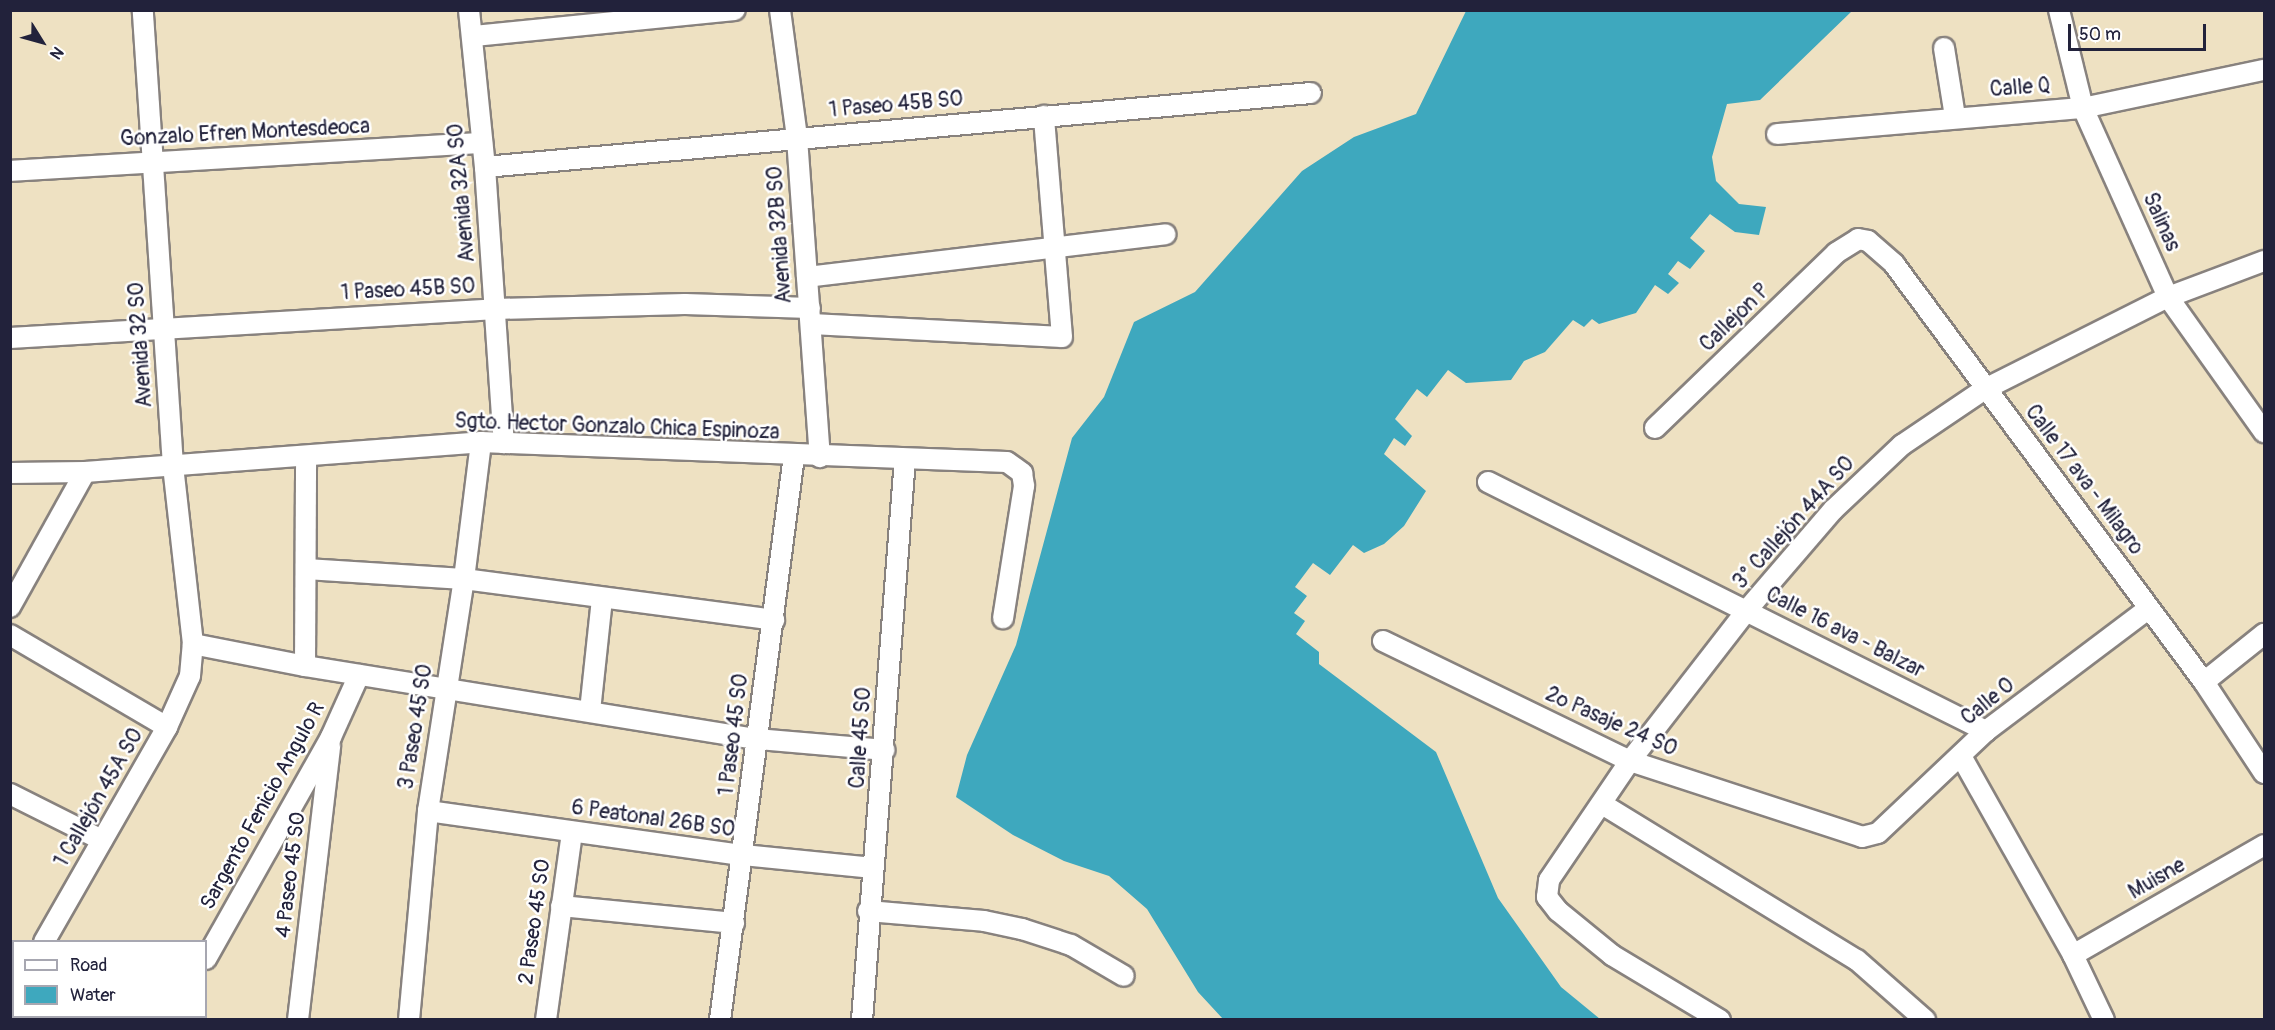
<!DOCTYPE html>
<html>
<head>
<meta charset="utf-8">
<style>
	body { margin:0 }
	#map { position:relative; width:2275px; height:1030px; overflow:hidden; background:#eee1c2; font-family:Pangolin,sans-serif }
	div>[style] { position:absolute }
	.water>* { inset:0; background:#3ea8be }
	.roads { filter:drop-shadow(2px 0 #88827e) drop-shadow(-2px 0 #88827e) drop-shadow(0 2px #88827e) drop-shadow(0 -2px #88827e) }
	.minor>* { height:20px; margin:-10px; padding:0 10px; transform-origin:10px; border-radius:10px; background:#fff }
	span { translate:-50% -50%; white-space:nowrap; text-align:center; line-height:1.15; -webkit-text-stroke:5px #fff; paint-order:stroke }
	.street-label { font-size:21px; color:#22223b }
	.frame { position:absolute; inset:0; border:12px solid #22223b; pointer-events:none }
	.legend { position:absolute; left:12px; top:940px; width:195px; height:78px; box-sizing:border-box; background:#fff; border:2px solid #a7a7b1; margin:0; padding:8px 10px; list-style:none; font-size:18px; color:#22223b }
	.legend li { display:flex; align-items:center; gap:12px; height:30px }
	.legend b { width:30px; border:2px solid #a7a7b1 }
	.north { position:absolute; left:12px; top:12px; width:60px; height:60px; -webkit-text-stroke:4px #fff; paint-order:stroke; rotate:127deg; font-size:16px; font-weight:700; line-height:24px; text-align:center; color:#22223b }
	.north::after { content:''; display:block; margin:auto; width:21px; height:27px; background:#22223b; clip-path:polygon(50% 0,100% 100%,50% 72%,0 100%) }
	.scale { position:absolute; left:2068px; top:24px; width:138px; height:27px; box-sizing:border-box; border:3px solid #22223b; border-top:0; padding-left:8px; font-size:18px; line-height:21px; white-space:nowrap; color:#22223b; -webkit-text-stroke:4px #fff; paint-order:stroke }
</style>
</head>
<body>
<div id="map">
	<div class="water">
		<div style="clip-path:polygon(1466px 11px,1852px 11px,1760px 100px,1727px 104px,1712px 157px,1716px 181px,1739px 204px,1766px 207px,1759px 235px,1735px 232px,1710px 214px,1690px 238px,1705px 251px,1690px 269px,1678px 261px,1668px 274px,1679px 283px,1668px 294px,1655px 285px,1636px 313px,1599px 324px,1592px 319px,1584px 327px,1573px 320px,1545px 352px,1524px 361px,1511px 380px,1466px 383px,1448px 370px,1427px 397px,1417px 389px,1395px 419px,1412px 436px,1405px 446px,1394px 438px,1384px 454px,1426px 491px,1404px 526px,1384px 544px,1364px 553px,1353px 545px,1330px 575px,1313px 563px,1295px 587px,1307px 596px,1294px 613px,1305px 621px,1296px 634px,1319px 652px,1319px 664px,1436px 752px,1498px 898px,1561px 987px,1600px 1019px,1223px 1019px,1198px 992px,1147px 909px,1109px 876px,1064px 861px,1013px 835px,956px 797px,967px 755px,1016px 645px,1072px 438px,1104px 397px,1134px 322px,1195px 292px,1302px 171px,1354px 137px,1416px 114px)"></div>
	</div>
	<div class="roads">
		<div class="minor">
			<div style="left:469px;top:10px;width:158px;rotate:84.2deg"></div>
			<div style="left:485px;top:167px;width:277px;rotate:86.1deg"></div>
			<div style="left:780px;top:10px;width:129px;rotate:82.4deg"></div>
			<div style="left:797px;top:138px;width:320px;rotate:85.9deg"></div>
			<div style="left:2059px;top:10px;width:101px;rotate:76.2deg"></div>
			<div style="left:2083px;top:108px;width:207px;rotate:65.8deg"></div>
			<div style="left:2168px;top:297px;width:166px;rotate:54.6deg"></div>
			<div style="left:474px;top:36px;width:262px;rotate:-5.7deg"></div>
			<div style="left:1944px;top:48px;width:70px;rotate:80.9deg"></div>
			<div style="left:1777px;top:134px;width:307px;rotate:-4.9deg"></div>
			<div style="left:2083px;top:108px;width:185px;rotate:-11.9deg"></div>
			<div style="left:485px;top:167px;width:829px;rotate:-5.12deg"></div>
			<div style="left:10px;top:171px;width:473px;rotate:-3.4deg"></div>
			<div style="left:807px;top:277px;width:361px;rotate:-6.8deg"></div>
			<div style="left:812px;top:324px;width:250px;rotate:3deg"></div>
			<div style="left:1062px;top:337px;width:222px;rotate:-94.7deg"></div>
			<div style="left:10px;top:338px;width:487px;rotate:-3.4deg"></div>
			<div style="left:496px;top:309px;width:189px;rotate:-1.5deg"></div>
			<div style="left:685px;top:304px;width:125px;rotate:1.8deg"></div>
			<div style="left:1655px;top:428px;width:252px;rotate:-44deg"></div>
			<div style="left:1836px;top:253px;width:26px;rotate:-32deg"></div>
			<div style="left:1858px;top:239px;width:10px;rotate:11deg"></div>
			<div style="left:1868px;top:241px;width:35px;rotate:41deg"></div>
			<div style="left:1894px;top:264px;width:520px;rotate:53.44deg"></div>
			<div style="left:2204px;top:682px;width:109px;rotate:56.6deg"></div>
			<div style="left:10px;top:473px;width:75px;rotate:-0.8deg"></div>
			<div style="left:85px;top:472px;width:397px;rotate:-4.3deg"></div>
			<div style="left:481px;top:442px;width:526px;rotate:2.18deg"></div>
			<div style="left:1007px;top:462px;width:19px;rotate:36deg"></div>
			<div style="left:1022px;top:473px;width:13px;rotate:81deg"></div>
			<div style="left:1024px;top:486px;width:134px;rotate:99deg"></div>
			<div style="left:1488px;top:482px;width:557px;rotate:26.57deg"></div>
			<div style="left:306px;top:569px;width:158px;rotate:3.6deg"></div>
			<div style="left:464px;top:579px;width:313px;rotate:7.5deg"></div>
			<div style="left:10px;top:607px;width:154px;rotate:-60.9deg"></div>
			<div style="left:10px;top:635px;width:182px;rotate:30.4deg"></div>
			<div style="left:1383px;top:641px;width:275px;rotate:25.9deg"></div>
			<div style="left:1630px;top:761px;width:244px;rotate:18.1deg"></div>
			<div style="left:1862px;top:837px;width:16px;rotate:-14deg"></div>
			<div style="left:1878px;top:833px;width:149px;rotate:-43.4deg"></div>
			<div style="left:1986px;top:731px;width:204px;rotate:-37deg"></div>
			<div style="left:193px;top:644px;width:114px;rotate:11.1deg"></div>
			<div style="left:305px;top:666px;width:458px;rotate:9.2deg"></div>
			<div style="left:757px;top:739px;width:128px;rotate:4.9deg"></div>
			<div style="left:305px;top:666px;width:209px;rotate:-89.7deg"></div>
			<div style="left:2204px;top:682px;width:77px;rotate:-38.7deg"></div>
			<div style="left:590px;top:711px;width:113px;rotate:-83.9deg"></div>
			<div style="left:1961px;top:756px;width:228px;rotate:60.6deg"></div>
			<div style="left:2073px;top:955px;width:72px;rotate:64.5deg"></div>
			<div style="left:10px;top:794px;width:103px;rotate:26.6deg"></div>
			<div style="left:1602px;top:804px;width:299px;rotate:31.5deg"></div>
			<div style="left:1857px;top:960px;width:91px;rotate:41.4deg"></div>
			<div style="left:428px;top:811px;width:318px;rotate:8deg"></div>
			<div style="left:743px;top:855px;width:131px;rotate:5.7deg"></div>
			<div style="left:561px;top:906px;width:174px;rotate:5.6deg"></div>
			<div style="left:868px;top:911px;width:116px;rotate:4.9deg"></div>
			<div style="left:984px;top:921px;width:39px;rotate:12deg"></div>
			<div style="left:1022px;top:929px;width:52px;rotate:18.1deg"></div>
			<div style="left:1071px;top:945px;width:61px;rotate:30.3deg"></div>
			<div style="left:44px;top:942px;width:248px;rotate:-60.2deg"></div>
			<div style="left:167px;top:727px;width:56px;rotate:-65.7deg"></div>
			<div style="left:190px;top:676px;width:32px;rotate:-85deg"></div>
			<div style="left:193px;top:644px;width:179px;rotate:-96.4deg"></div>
			<div style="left:173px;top:466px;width:457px;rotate:-93.8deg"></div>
			<div style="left:2073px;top:955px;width:220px;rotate:-29.9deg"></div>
			<div style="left:206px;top:959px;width:255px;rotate:-60.6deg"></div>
			<div style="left:331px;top:737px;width:68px;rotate:-65.7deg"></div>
			<div style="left:10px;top:962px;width:4px;rotate:27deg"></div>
			<div style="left:10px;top:1002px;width:7px;rotate:-56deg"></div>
			<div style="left:143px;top:1016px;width:13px;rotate:18deg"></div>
			<div style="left:171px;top:1020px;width:4px;rotate:-63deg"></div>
			<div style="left:298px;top:1020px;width:276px;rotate:-83.3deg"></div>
			<div style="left:409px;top:1020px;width:210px;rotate:-84.8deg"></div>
			<div style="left:428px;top:811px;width:235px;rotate:-81.2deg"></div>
			<div style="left:464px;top:579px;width:138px;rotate:-82.9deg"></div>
			<div style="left:546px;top:1020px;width:190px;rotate:-82.1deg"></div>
			<div style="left:720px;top:1020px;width:569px;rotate:-82.53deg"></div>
			<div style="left:862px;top:1020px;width:563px;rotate:-85.62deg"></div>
			<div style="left:1720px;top:1020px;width:126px;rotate:-149deg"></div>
			<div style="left:1612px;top:955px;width:70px;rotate:-140.8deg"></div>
			<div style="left:1558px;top:911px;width:18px;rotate:-128deg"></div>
			<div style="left:1547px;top:897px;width:17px;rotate:-83deg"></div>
			<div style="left:1549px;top:880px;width:144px;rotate:-55.8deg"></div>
			<div style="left:1630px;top:761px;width:191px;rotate:-52.2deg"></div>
			<div style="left:1747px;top:610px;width:132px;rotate:-49.3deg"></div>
			<div style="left:1833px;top:510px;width:95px;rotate:-43.3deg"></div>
			<div style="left:1902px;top:445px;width:100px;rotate:-34deg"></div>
			<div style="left:1985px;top:389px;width:205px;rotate:-26.7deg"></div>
			<div style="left:2168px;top:297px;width:103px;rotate:-20.6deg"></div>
		</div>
	</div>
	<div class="street-label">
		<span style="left:2020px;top:88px;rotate:-4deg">Calle Q</span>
		<span style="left:896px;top:105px;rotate:-5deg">1 Paseo 45B SO</span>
		<span style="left:245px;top:133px;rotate:-3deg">Gonzalo Efren Montesdeoca</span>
		<span style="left:462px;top:193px;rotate:-95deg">Avenida 32A SO</span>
		<span style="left:2161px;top:222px;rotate:66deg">Salinas</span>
		<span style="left:780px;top:235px;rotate:-94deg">Avenida 32B SO</span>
		<span style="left:408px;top:290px;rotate:-3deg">1 Paseo 45B SO</span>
		<span style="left:1735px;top:318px;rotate:-44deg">Callejon P</span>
		<span style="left:141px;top:345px;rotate:-94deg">Avenida 32 SO</span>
		<span style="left:617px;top:427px;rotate:2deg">Sgto. Hector Gonzalo Chica Espinoza</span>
		<span style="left:2084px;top:480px;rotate:53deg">Calle 17 ava - Milagro</span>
		<span style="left:1794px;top:523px;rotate:-48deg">3° Callejón 44A SO</span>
		<span style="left:1845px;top:633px;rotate:27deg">Calle 16 ava - Balzar</span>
		<span style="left:1988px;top:702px;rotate:-39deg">Calle O</span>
		<span style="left:1611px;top:722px;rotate:24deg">2º Pasaje 24 SO</span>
		<span style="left:416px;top:727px;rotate:-81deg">3 Paseo 45 SO</span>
		<span style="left:734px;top:735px;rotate:-83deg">1 Paseo 45 SO</span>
		<span style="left:861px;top:738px;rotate:-86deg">Calle 45 SO</span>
		<span style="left:99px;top:798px;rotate:-60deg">1 Callejón 45A SO</span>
		<span style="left:263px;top:806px;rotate:-61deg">Sargento Fenicio Angulo R</span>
		<span style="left:653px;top:819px;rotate:8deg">6 Peatonal 26B SO</span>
		<span style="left:291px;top:875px;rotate:-83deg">4 Paseo 45 SO</span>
		<span style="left:2157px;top:879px;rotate:-30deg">Muisne</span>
		<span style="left:535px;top:922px;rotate:-82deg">2 Paseo 45 SO</span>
	</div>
	<div class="frame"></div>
	<ul class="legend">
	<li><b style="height:8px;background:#fff"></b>Road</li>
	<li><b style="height:16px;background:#3ea8be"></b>Water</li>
	</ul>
	<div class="north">N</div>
	<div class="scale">50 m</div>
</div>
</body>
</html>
